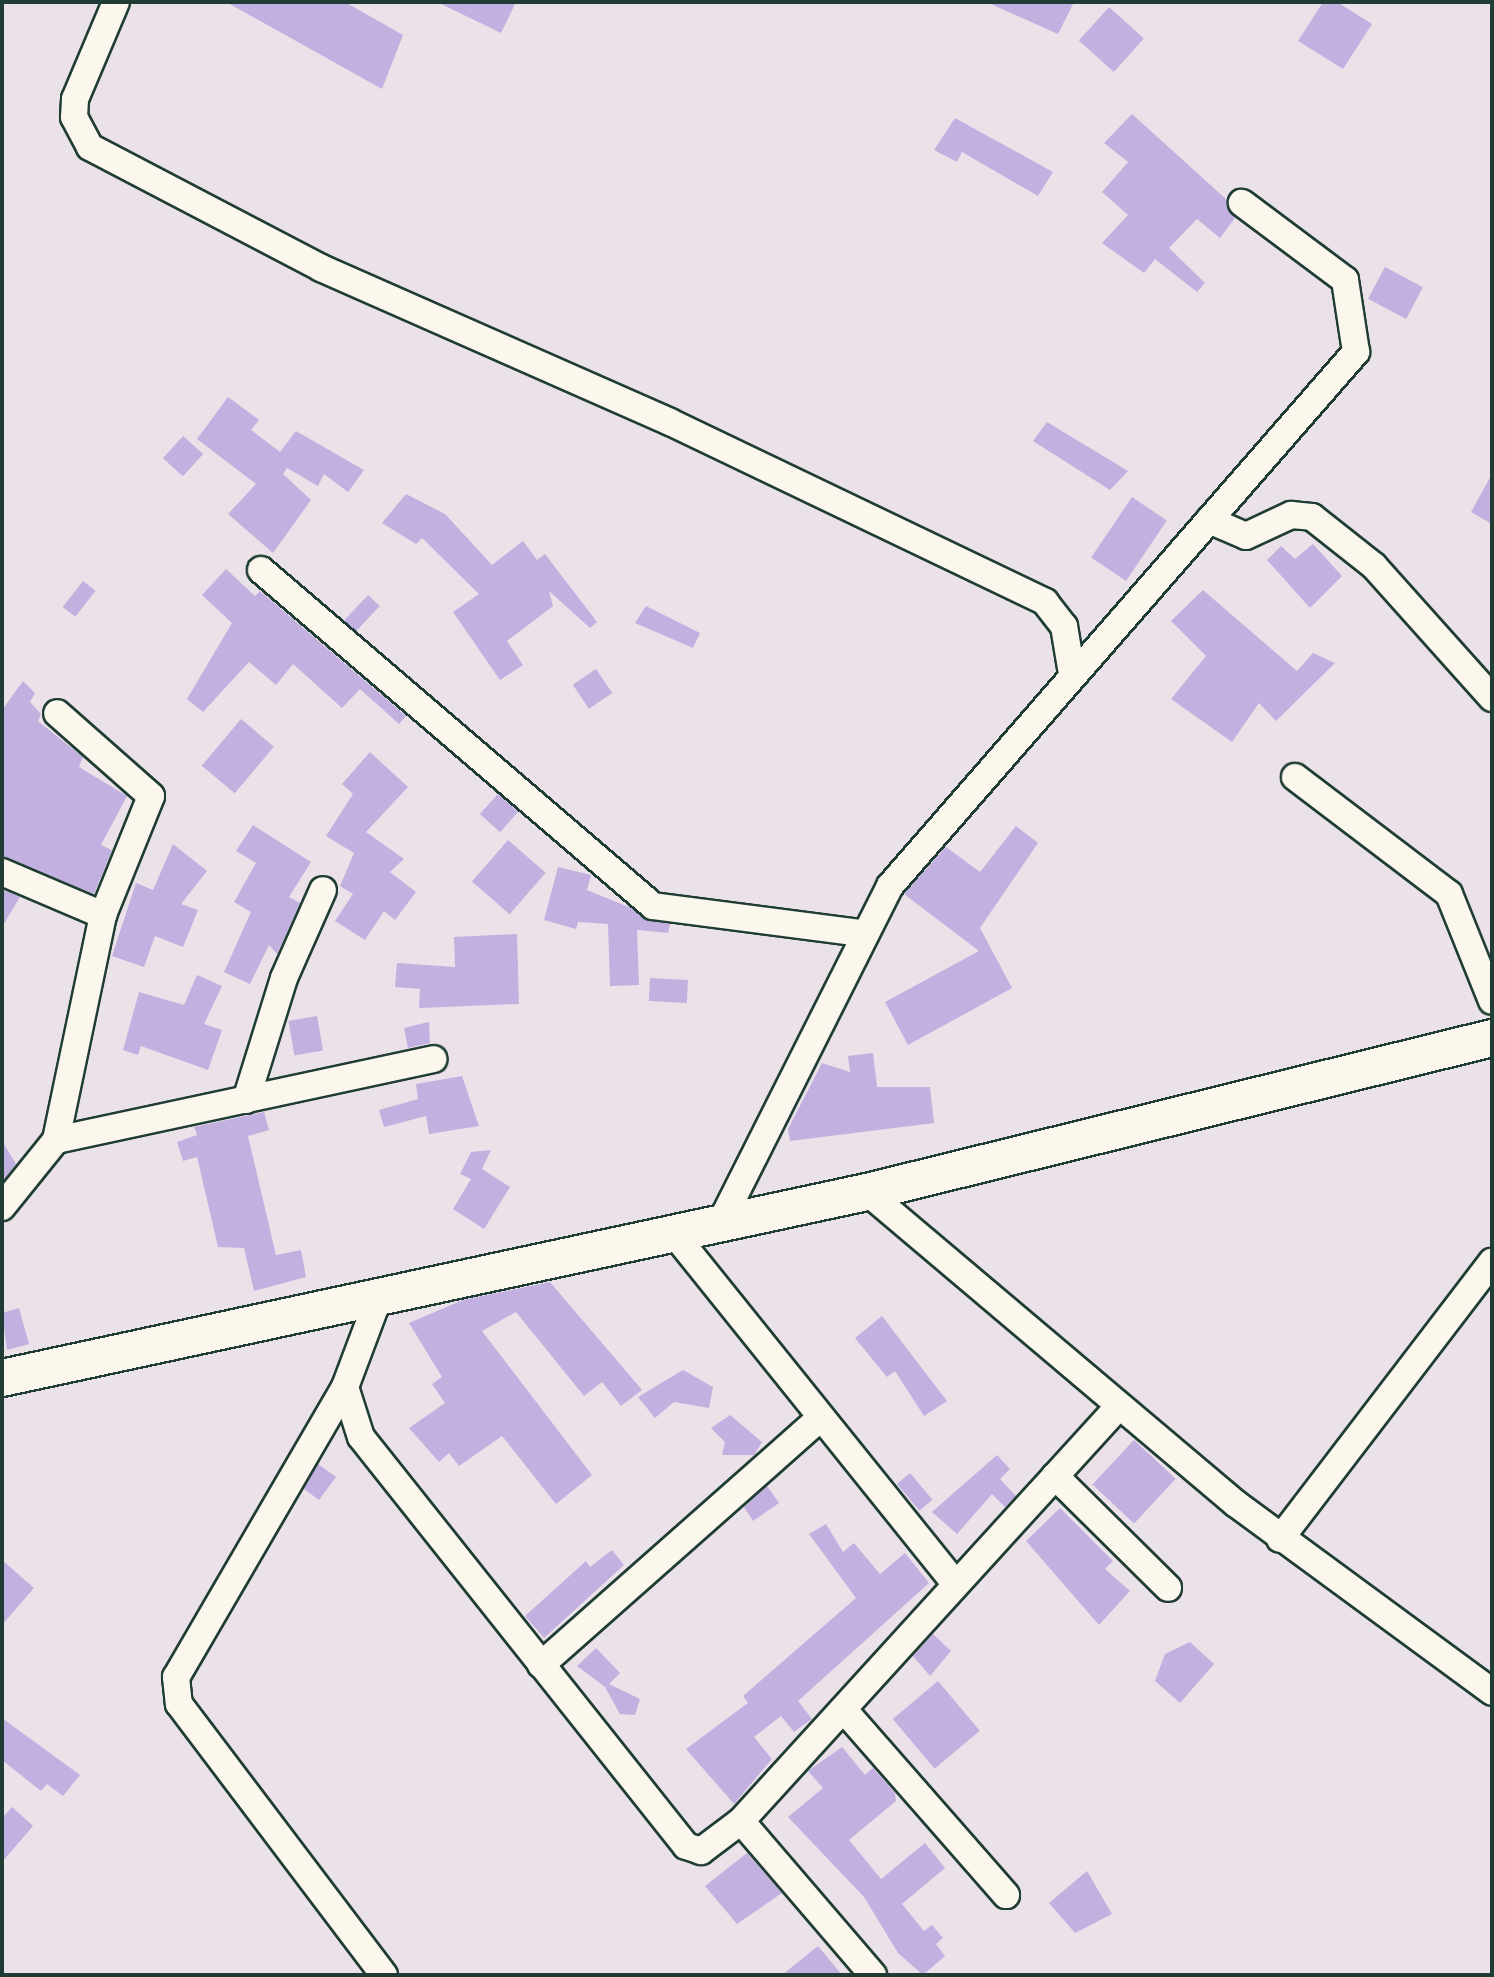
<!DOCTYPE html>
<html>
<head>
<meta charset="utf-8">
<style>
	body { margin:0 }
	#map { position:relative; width:1494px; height:1977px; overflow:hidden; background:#eae2e8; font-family:"Patrick Hand",sans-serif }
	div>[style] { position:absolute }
	.building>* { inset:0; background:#c2b0e0; transform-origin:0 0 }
	.roads { filter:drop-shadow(2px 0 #1f3d34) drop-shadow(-2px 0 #1f3d34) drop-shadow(0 2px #1f3d34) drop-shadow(0 -2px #1f3d34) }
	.street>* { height:26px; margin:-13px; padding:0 13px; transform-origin:13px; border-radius:13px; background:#fbf7ec }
	.secondary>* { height:36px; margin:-18px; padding:0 18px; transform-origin:18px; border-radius:18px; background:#fbf7ec }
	span { translate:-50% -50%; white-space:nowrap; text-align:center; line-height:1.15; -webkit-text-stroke:8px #fbf7ec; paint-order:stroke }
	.frame { position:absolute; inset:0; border:4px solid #1f3d34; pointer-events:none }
</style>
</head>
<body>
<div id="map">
	<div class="building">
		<div style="clip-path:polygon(226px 2px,345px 2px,403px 35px,382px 89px)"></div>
		<div style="clip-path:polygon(437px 2px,516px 2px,501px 33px)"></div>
		<div style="clip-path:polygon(986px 2px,1074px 2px,1058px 34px)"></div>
		<div style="clip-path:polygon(1323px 2px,1337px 2px,1372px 24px,1343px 69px,1298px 41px)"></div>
		<div style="left:1109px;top:7px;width:47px;height:45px;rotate:42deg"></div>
		<div style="clip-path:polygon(1132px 114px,1227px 200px,1235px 218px,1220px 238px,1197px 219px,1169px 248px,1205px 283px,1197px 292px,1155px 259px,1144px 273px,1102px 243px,1128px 215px,1102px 192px,1128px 162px,1104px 143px)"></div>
		<div style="clip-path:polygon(955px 118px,1053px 172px,1038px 196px,962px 152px,957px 162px,934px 150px)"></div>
		<div style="left:1385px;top:267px;width:43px;height:36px;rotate:28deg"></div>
		<div style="clip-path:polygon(228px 397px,259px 420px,251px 430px,280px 452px,296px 431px,364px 470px,348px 492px,324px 474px,318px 486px,287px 468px,283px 474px,311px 500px,273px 553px,228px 514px,256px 484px,197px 439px)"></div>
		<div style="clip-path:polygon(1047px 422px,1128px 471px,1110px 490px,1033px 441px)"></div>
		<div style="left:183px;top:436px;width:27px;height:30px;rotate:42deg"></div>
		<div style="clip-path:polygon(1492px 474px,1492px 524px,1471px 512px)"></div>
		<div style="clip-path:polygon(406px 494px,445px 514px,492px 565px,523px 541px,537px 560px,545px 554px,597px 622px,590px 628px,549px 591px,553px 606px,507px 641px,523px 665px,500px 680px,453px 612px,479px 594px,422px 538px,416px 544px,382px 523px)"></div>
		<div style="left:1132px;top:497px;width:42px;height:73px;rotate:34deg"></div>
		<div style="clip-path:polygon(1313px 544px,1342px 576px,1310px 608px,1267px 560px,1281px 546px,1295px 559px)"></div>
		<div style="clip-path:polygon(226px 569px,255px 596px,260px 591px,406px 716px,399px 724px,360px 689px,342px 708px,293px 664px,276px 685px,249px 662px,203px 712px,187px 699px,232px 623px,202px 595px)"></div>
		<div style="left:83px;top:581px;width:16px;height:33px;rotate:38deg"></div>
		<div style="clip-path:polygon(1203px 590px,1297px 671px,1313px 653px,1335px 663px,1276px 721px,1259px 703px,1232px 742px,1171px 699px,1206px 656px,1171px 621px)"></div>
		<div style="left:368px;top:595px;width:16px;height:35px;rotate:43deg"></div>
		<div style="clip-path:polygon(646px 606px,700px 633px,693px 648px,635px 623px)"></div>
		<div style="left:596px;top:669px;width:29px;height:28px;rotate:56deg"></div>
		<div style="clip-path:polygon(23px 681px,35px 693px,30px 702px,41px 714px,38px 721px,83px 757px,79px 767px,127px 796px,101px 845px,112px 850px,94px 894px,2px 856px,2px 710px)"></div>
		<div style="left:241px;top:719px;width:43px;height:61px;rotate:40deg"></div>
		<div style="clip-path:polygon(370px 752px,408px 787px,366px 832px,404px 859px,390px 872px,416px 892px,395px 920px,384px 911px,365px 940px,335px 921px,353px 894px,340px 886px,354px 853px,326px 836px,353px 794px,342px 784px)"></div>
		<div style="left:498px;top:794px;width:27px;height:27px;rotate:42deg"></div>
		<div style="clip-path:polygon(253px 825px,311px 862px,289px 897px,300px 903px,277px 954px,269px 945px,250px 984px,224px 972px,251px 912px,234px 902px,256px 863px,236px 851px)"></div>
		<div style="clip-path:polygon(1016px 826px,1038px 843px,980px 928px,1012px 988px,908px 1045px,885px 1002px,979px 951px,904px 894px,946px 847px,980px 872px)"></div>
		<div style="left:508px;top:840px;width:50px;height:55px;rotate:41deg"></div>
		<div style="clip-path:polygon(173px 844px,207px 871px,181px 904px,198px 910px,183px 947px,155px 936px,144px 967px,112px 956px,136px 883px,153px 890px)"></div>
		<div style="clip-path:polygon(558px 867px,591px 875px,587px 890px,670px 924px,668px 933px,637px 930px,639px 985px,610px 986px,608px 924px,578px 922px,576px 929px,544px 920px)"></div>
		<div style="clip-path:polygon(2px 889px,20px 897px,2px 927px)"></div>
		<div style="clip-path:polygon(517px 934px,519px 1004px,419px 1008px,420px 989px,395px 987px,397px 963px,455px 967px,454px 937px)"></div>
		<div style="clip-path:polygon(197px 975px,222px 986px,204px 1024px,222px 1030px,208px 1070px,141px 1046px,138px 1055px,123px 1050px,139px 992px,184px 1005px)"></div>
		<div style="left:650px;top:978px;width:38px;height:23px;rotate:3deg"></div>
		<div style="left:317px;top:1016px;width:35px;height:29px;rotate:80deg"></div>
		<div style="clip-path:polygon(429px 1022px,430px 1043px,408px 1048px,404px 1028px)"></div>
		<div style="clip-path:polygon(873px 1053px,877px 1087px,930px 1087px,934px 1123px,790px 1141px,788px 1129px,822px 1063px,850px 1072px,848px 1056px)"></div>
		<div style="clip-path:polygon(462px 1076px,479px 1126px,429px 1134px,426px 1116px,384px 1127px,379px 1110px,418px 1099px,416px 1084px)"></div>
		<div style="clip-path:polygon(264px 1112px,269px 1130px,248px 1136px,276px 1255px,301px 1250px,306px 1277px,254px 1291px,244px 1248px,218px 1247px,197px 1157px,183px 1161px,177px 1142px,197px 1135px,194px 1127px)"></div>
		<div style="clip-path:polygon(2px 1141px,16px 1164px,2px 1182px)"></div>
		<div style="clip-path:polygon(491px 1150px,482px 1169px,510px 1187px,484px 1229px,453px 1209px,471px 1179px,460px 1174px,471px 1152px)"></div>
		<div style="clip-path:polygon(550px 1282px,642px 1390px,621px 1406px,602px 1382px,584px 1396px,516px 1312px,482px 1331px,592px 1475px,556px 1504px,502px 1436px,459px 1466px,449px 1453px,439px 1462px,409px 1428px,445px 1403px,432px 1384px,442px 1377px,409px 1323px,463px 1300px)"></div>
		<div style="clip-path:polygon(19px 1308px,29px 1344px,7px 1350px,2px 1313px)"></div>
		<div style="clip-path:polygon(882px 1316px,947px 1401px,924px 1416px,895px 1371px,887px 1377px,855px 1338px)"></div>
		<div style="clip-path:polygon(683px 1370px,713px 1387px,709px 1408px,674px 1402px,655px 1418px,638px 1397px)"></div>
		<div style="clip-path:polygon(730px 1415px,762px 1442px,754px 1455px,722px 1455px,725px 1442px,711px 1428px)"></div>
		<div style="left:1134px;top:1440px;width:57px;height:61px;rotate:43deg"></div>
		<div style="clip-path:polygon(997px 1455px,1010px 1469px,1000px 1479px,1016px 1496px,1005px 1507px,992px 1494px,957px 1534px,932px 1512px)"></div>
		<div style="clip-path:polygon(318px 1464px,336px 1477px,319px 1500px,304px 1489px)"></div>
		<div style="left:910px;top:1473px;width:35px;height:17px;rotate:50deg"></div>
		<div style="clip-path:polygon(767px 1486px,779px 1503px,753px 1521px,744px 1507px)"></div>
		<div style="clip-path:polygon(1060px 1508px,1113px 1561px,1105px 1569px,1130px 1591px,1099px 1625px,1026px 1541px)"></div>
		<div style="clip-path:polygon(826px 1524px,843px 1552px,854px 1543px,880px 1574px,905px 1553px,929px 1583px,798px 1701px,812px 1719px,794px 1732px,781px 1716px,754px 1737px,772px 1759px,734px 1804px,686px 1749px,748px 1703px,743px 1696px,856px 1598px,809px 1534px)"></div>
		<div style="clip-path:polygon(612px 1550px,624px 1565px,544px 1638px,525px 1616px,586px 1561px,590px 1567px)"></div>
		<div style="clip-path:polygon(2px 1560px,34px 1588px,2px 1625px)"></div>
		<div style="clip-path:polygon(933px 1634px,951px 1651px,930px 1676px,913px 1656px)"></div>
		<div style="clip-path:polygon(1190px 1642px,1214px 1664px,1180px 1703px,1155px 1681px,1165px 1654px)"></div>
		<div style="clip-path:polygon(596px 1648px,620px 1673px,609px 1684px,640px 1699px,635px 1715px,620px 1714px,605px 1687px,577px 1666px)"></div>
		<div style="left:938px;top:1681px;width:65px;height:59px;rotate:50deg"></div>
		<div style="clip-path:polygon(2px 1718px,80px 1775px,63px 1796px,47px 1784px,41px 1791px,2px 1760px)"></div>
		<div style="clip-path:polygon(842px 1747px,865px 1775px,873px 1768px,895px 1793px,896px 1801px,849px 1840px,881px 1879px,925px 1843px,945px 1868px,902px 1904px,924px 1931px,932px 1925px,943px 1938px,936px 1944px,945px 1956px,923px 1975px,898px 1953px,864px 1897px,788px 1817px,823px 1788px,808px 1771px)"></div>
		<div style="clip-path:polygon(12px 1807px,33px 1826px,2px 1862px,2px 1818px)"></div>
		<div style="clip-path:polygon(747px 1853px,782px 1893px,737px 1924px,705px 1886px)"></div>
		<div style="clip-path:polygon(1087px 1871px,1112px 1914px,1075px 1933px,1049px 1903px)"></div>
		<div style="clip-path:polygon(818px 1946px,842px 1975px,782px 1975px)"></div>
	</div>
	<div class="roads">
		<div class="street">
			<div style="left:116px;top:2px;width:105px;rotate:112.9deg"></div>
			<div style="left:75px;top:99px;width:18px;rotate:93deg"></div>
			<div style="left:74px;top:117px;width:34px;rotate:62deg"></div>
			<div style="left:90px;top:147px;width:261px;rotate:27.6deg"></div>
			<div style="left:321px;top:268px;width:381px;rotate:23.8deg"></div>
			<div style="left:670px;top:422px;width:416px;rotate:25.6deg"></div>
			<div style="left:1045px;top:602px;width:31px;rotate:52deg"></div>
			<div style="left:1064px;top:626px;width:49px;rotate:80.5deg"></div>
			<div style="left:1209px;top:520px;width:40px;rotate:23.4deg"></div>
			<div style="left:1246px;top:536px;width:50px;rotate:-25deg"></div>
			<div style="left:1291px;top:515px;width:21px;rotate:5deg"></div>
			<div style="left:1312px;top:517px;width:79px;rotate:38.3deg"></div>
			<div style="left:1374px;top:566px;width:177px;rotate:48.2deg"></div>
			<div style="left:261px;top:570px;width:516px;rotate:40.6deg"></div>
			<div style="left:653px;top:906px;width:209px;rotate:7.4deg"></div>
			<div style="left:1295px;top:777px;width:193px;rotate:37.2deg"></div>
			<div style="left:1449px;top:894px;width:115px;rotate:68.1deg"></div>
			<div style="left:2px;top:872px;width:110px;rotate:23.1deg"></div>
			<div style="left:246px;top:1100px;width:128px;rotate:-72.7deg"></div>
			<div style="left:284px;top:978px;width:96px;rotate:-66.1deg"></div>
			<div style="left:56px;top:1140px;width:386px;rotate:-12.1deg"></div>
			<div style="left:867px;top:1192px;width:482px;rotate:40.2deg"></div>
			<div style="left:1235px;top:1503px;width:319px;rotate:36.3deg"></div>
			<div style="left:2px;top:1207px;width:86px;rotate:-51.1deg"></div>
			<div style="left:56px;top:1140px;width:230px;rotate:-78.2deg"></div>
			<div style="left:103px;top:915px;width:128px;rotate:-68deg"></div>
			<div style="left:151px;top:796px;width:125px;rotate:-138.6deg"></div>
			<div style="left:721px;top:1222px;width:376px;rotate:-63.3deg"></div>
			<div style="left:890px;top:886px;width:709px;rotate:-48.89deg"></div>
			<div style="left:1356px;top:352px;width:73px;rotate:-98.7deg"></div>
			<div style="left:1345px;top:280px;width:129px;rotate:-143.2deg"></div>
			<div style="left:675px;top:1235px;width:447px;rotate:51.2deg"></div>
			<div style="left:380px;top:1294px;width:99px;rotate:110.6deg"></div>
			<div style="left:345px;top:1387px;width:52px;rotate:72.3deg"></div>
			<div style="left:361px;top:1437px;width:522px;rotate:51.53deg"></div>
			<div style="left:686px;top:1846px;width:16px;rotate:18deg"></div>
			<div style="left:701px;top:1851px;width:50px;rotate:-36.9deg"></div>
			<div style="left:741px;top:1821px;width:561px;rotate:-47.67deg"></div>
			<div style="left:345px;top:1387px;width:336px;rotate:120.2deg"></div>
			<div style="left:176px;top:1677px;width:27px;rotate:84deg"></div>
			<div style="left:179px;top:1704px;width:340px;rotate:52.9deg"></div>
			<div style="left:1055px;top:1476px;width:159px;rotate:44.7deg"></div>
			<div style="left:1280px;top:1539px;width:349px;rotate:-52.6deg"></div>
			<div style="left:541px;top:1665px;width:370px;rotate:-41.5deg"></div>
			<div style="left:844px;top:1710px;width:246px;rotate:48.8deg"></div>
			<div style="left:741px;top:1821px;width:203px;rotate:49.4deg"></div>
		</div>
		<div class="secondary">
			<div style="left:2px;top:1378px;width:885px;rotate:-12.14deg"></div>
			<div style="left:867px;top:1192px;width:644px;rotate:-13.84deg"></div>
		</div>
	</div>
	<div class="frame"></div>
</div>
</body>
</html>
